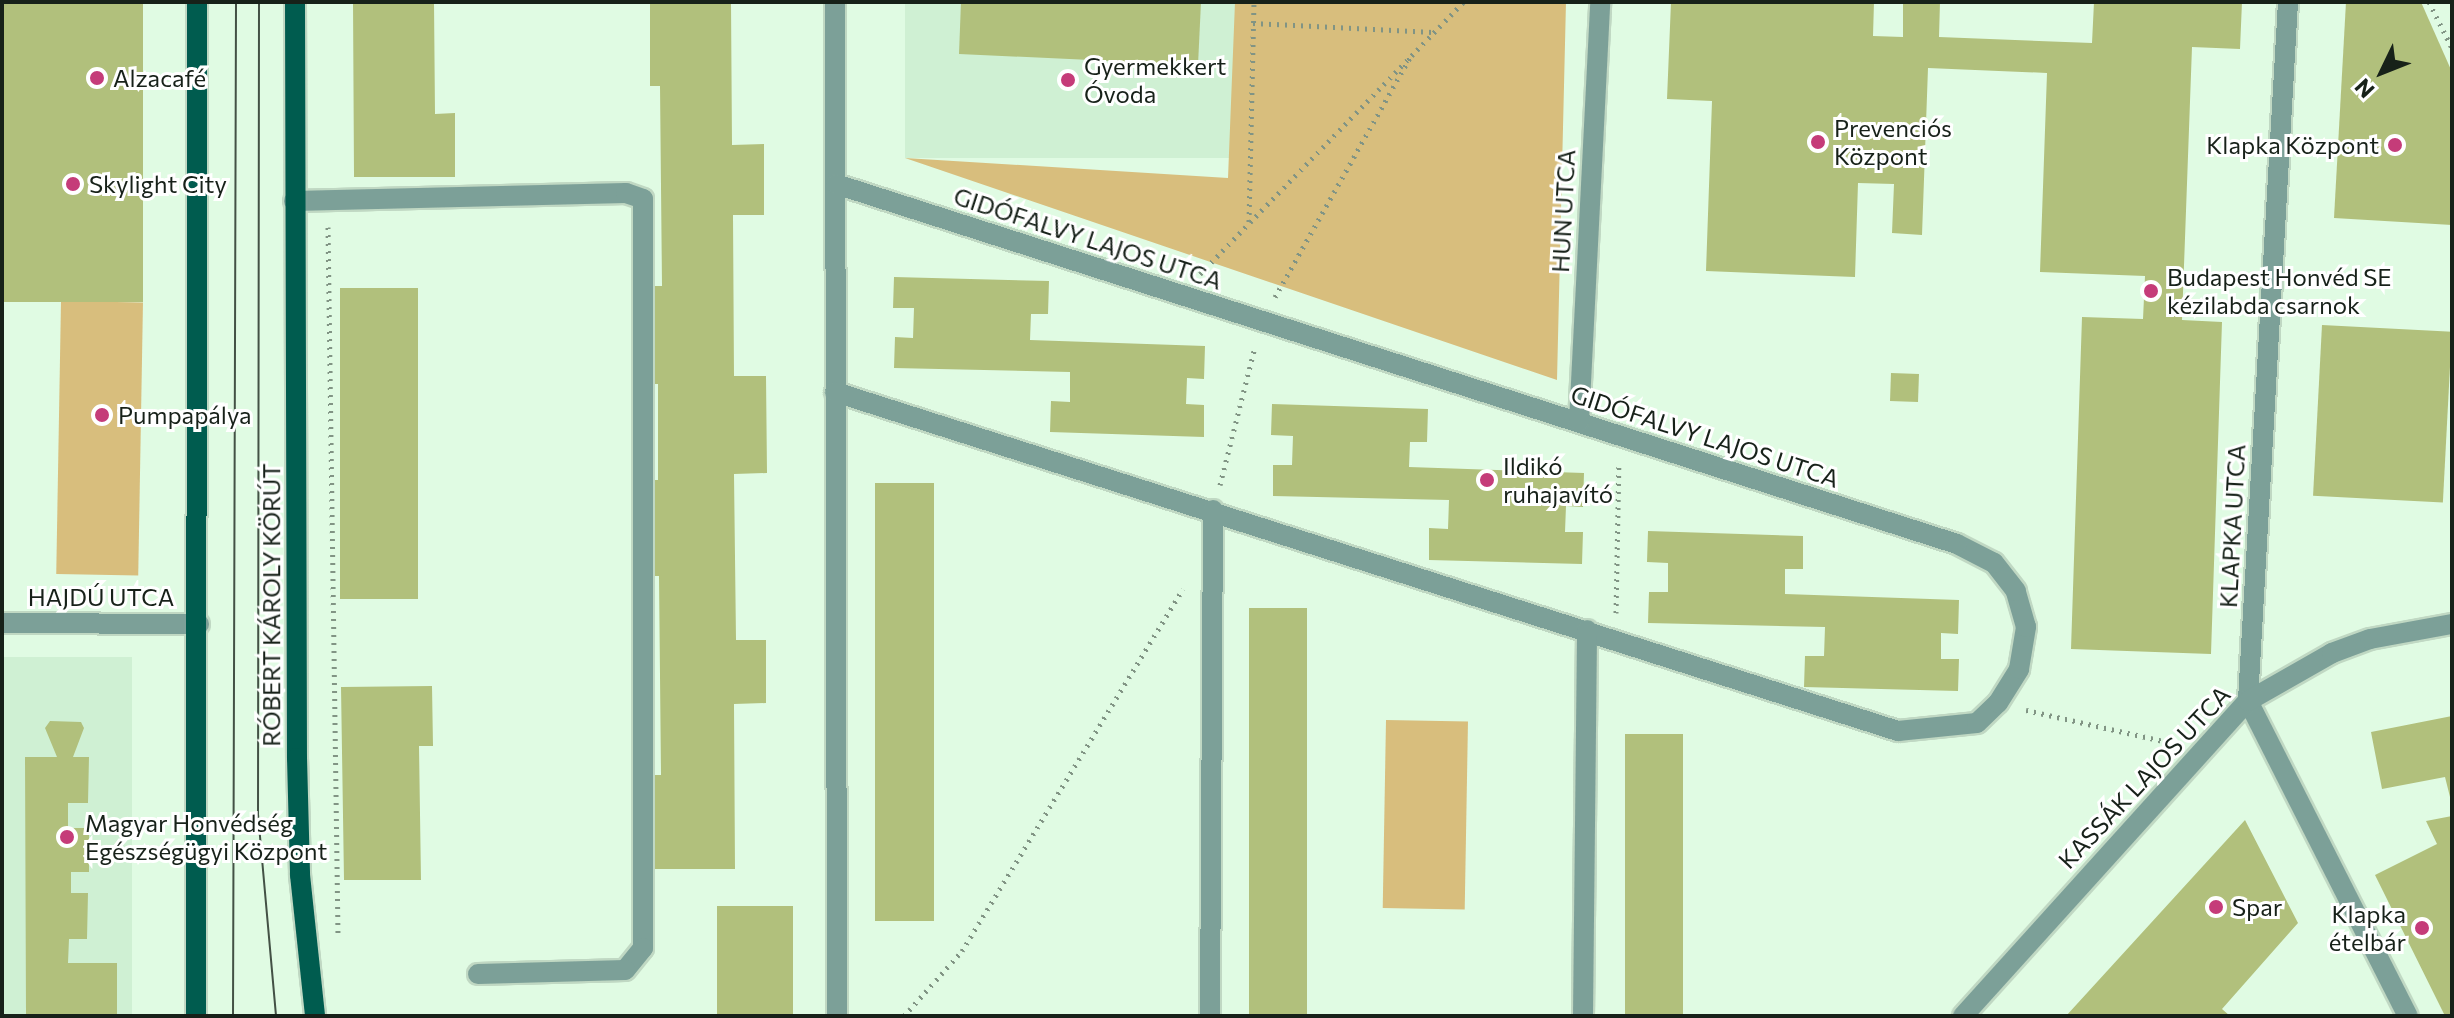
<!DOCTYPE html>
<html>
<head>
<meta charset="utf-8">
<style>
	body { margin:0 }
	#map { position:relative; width:2454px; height:1018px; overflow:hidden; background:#e0fbe3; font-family:Commissioner,sans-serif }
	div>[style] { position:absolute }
	.built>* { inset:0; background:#cff0d3; transform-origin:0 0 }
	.green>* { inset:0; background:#d8be7d; transform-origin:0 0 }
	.building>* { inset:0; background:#b1c07c; transform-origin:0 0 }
	.path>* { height:5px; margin-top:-2.5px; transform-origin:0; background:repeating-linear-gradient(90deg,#819484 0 2px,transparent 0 8px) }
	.roads { filter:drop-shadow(2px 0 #c0d8c3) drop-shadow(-2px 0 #c0d8c3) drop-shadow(0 2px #c0d8c3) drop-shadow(0 -2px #c0d8c3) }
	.minor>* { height:20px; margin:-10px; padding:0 10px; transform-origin:10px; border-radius:10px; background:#7ca098 }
	.major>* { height:20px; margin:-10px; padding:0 10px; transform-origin:10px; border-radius:10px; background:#005c4f }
	.tram>* { height:2px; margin:-1px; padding:0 1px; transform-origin:1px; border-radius:1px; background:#435145 }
	.dots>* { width:22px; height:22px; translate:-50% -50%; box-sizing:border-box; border:4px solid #fff; border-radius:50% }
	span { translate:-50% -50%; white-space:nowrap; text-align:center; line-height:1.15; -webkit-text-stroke:6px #fff; paint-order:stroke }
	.poi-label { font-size:24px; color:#172119 }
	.left { translate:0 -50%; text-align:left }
	.right { translate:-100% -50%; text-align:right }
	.street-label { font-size:24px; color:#172119 }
	.frame { position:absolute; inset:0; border:4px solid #172119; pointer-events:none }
	.north { position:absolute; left:2342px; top:32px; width:80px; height:80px; -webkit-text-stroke:6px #fff; paint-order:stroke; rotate:227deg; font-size:22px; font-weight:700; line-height:32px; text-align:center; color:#172119 }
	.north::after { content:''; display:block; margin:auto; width:28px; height:36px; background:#172119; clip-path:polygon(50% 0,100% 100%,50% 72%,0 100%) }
</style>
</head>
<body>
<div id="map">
	<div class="built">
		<div style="left:905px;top:2px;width:330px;height:156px"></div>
		<div style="left:2px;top:657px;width:130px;height:359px"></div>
	</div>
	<div class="green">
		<div style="clip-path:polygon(1235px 2px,1566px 2px,1557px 380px,905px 158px,1228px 178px)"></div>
		<div style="left:61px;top:301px;width:82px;height:273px;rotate:1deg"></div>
		<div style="left:1386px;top:720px;width:82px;height:188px;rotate:1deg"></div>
	</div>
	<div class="building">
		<div style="left:2px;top:2px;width:141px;height:300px"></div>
		<div style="clip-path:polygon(353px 2px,434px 2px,435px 114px,455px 113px,455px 177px,354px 177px)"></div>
		<div style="clip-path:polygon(650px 2px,731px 2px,732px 145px,764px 144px,764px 215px,733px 215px,734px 376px,766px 376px,767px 473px,734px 474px,736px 640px,766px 640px,766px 703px,734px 704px,735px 869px,652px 869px,651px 775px,661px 775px,659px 576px,647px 576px,646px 480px,658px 480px,658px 384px,650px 384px,648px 286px,662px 286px,660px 86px,650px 86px)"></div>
		<div style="clip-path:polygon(961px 2px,1201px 2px,1198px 65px,959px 54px)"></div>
		<div style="clip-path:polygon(1671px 2px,1874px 2px,1873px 36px,1903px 37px,1903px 2px,1940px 2px,1939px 37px,2092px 43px,2094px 2px,2242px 2px,2240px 49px,2192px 47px,2182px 320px,2222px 322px,2211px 654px,2071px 649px,2082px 317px,2143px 319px,2145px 276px,2040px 272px,2047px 73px,1928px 68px,1922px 235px,1892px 233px,1894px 184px,1858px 183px,1855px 277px,1706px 271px,1712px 101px,1667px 99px)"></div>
		<div style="clip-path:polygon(2346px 2px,2421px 2px,2452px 72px,2452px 225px,2334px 218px)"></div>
		<div style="clip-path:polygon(894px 277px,1049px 281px,1048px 314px,1031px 314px,1030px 340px,1205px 346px,1204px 379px,1187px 378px,1186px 404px,1204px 405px,1204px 437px,1050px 432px,1051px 401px,1070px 402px,1070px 372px,894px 368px,895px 337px,913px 338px,914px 308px,893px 308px)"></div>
		<div style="left:340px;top:288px;width:78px;height:311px"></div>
		<div style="left:2322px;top:325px;width:130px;height:171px;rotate:3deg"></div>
		<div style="left:1891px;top:373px;width:28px;height:28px;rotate:2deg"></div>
		<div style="clip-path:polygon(1272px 404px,1428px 409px,1427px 442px,1410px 442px,1409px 467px,1584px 473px,1583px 507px,1566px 506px,1565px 532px,1583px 532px,1582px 564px,1429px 560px,1429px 528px,1448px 529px,1449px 500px,1273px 496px,1273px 465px,1292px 465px,1293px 436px,1271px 435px)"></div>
		<div style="left:875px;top:483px;width:59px;height:438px"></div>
		<div style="clip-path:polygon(1648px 531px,1803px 536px,1803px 569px,1785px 569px,1785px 594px,1959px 600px,1958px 634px,1941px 633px,1941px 659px,1959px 659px,1958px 691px,1804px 687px,1805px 656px,1824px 656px,1825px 627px,1648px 623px,1649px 592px,1668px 592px,1668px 563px,1647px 562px)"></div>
		<div style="left:1249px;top:608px;width:58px;height:408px"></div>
		<div style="clip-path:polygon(432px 686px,433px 746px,419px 746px,421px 880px,344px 880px,341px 687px)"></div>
		<div style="clip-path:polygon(2452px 716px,2452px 805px,2445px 777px,2382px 789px,2371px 732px)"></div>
		<div style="clip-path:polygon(50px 721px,81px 722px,84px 728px,73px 757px,89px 757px,88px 803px,68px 803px,68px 828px,89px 828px,89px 872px,71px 872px,71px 893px,88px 893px,87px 939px,69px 939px,68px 963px,117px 963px,117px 1016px,26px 1016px,25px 757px,57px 757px,45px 728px)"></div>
		<div style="left:1625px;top:734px;width:58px;height:282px"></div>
		<div style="clip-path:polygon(2452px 816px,2452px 1016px,2445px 1016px,2375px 875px,2437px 844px,2426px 821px)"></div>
		<div style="clip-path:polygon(2245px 820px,2298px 923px,2222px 1009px,2230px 1016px,2066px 1016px)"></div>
		<div style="left:717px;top:906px;width:76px;height:110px"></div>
	</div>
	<div class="path">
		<div style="left:2429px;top:2px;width:51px;rotate:63.4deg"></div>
		<div style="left:1253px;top:23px;width:180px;rotate:2.9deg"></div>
		<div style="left:1249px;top:222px;width:220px;rotate:-88.7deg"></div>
		<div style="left:328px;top:227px;width:710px;rotate:89.19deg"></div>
		<div style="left:1200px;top:274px;width:379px;rotate:-45.9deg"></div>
		<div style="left:1275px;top:297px;width:279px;rotate:-60.6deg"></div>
		<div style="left:1220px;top:485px;width:142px;rotate:-75.8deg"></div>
		<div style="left:1616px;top:613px;width:150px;rotate:-88.9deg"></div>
		<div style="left:2026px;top:710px;width:151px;rotate:12.7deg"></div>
		<div style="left:904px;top:1016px;width:87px;rotate:-48.3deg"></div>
		<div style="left:962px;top:951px;width:424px;rotate:-58.6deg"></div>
	</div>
	<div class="roads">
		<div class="minor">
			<div style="left:835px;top:2px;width:1014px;rotate:89.89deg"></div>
			<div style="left:2288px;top:2px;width:700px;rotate:93.28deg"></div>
			<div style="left:2248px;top:701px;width:353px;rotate:63.1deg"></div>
			<div style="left:294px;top:201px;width:332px;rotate:-1.4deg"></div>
			<div style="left:626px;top:193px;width:18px;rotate:19deg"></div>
			<div style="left:643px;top:199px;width:749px;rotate:90deg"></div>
			<div style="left:643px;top:948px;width:28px;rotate:129deg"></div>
			<div style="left:625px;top:970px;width:147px;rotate:178.4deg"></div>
			<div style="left:835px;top:392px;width:1116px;rotate:17.69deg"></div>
			<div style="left:1898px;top:731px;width:79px;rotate:-5.8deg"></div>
			<div style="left:1977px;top:723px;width:29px;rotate:-44deg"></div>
			<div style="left:1998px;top:703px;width:40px;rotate:-58deg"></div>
			<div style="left:2019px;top:669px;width:43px;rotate:-80.5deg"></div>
			<div style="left:2026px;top:627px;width:37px;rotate:-106deg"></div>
			<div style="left:2016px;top:591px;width:36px;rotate:-128deg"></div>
			<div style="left:1994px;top:563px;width:42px;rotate:-152.8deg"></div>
			<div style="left:1957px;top:544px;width:1177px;rotate:-162.2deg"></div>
			<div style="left:1579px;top:422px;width:421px;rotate:-87.1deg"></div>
			<div style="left:2px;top:623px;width:197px;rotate:0.3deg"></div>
			<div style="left:1210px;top:1016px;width:506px;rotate:-89.66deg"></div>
			<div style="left:1583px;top:1016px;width:386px;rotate:-89.4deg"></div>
			<div style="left:1963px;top:1016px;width:425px;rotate:-47.9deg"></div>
			<div style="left:2248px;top:701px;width:97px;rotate:-29.7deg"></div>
			<div style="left:2332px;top:653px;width:40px;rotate:-20.2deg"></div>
			<div style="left:2370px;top:639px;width:83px;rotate:-10.4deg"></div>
		</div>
		<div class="major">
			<div style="left:295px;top:2px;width:756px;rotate:89.85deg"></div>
			<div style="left:297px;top:758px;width:117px;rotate:88.5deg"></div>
			<div style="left:300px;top:875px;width:142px;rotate:83.9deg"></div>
			<div style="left:196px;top:1016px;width:1014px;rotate:-89.94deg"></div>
		</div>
	</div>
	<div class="tram">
		<div style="left:259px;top:2px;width:812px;rotate:90.07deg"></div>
		<div style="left:258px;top:814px;width:203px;rotate:84.9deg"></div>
		<div style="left:233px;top:1016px;width:1014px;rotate:-89.83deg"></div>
	</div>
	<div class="dots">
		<div style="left:97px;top:78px;background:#c53c79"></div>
		<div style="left:1068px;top:80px;background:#c53c79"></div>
		<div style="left:1818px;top:142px;background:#c53c79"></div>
		<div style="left:2395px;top:145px;background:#c53c79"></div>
		<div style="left:73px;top:184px;background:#c53c79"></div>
		<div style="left:2151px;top:291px;background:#c53c79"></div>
		<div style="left:102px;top:415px;background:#c53c79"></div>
		<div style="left:1487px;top:480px;background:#c53c79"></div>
		<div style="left:67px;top:837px;background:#c53c79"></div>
		<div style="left:2216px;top:907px;background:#c53c79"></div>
		<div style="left:2422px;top:928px;background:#c53c79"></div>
	</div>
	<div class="poi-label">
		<span class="left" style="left:1084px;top:80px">Gyermekkert<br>Óvoda</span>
		<span class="left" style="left:113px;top:78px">Alzacafé</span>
		<span class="left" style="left:1834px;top:142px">Prevenciós<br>Központ</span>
		<span class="right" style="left:2379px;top:145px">Klapka Központ</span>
		<span class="left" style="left:89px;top:184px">Skylight City</span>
		<span class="left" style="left:2167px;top:291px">Budapest Honvéd SE<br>kézilabda csarnok</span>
		<span class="left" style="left:118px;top:415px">Pumpapálya</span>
		<span class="left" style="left:1503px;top:480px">Ildikó<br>ruhajavító</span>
		<span class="left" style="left:85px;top:837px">Magyar Honvédség<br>Egészségügyi Központ</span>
		<span class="left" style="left:2232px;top:907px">Spar</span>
		<span class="right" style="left:2406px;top:928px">Klapka<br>ételbár</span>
	</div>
	<div class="street-label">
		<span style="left:1563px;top:211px;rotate:-87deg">HUN UTCA</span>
		<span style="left:1088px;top:238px;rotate:18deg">GIDÓFALVY LAJOS UTCA</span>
		<span style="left:1705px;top:436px;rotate:18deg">GIDÓFALVY LAJOS UTCA</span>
		<span style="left:2232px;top:526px;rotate:-87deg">KLAPKA UTCA</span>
		<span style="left:101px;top:597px">HAJDÚ UTCA</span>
		<span style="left:271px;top:605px;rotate:-90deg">RÓBERT KÁROLY KÖRÚT</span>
		<span style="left:2144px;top:777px;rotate:-47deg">KASSÁK LAJOS UTCA</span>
	</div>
	<div class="frame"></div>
	<div class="north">N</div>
</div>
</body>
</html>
